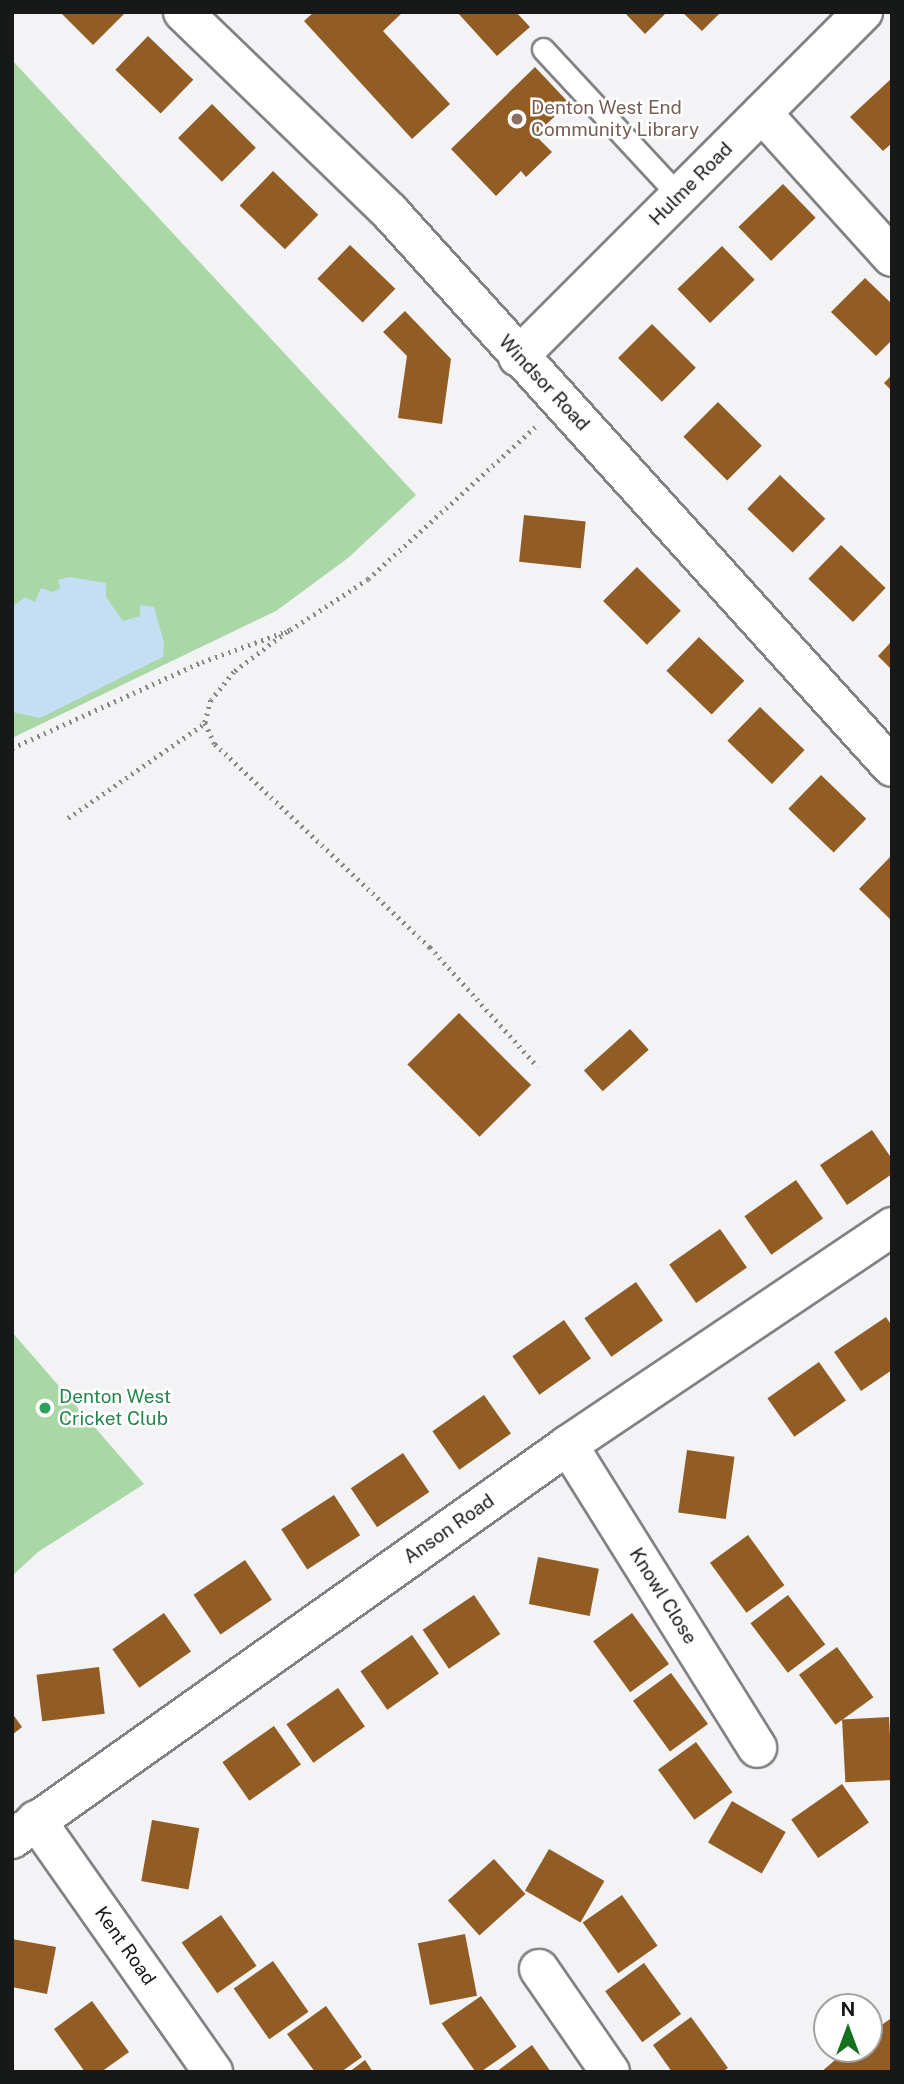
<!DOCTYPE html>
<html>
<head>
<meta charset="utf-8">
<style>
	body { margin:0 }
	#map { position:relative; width:904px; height:2084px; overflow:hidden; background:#f3f3f5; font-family:"Public Sans",sans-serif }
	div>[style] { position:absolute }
	.green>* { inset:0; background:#a9d7a5 }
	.water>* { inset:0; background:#c4def3 }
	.building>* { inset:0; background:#925d24; transform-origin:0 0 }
	.path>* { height:4.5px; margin-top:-2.25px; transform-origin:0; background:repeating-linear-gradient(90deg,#878788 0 2px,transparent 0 7px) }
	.roads { filter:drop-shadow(2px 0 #818284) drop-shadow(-2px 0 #818284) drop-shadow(0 2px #818284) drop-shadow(0 -2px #818284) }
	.lane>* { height:21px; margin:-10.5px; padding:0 10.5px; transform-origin:10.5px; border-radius:10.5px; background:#fff }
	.street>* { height:38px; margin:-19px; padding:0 19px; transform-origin:19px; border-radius:19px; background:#fff }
	.dots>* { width:19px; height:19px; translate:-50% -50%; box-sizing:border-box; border:4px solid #fff; border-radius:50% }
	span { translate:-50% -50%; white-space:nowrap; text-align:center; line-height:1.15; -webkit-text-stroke:5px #fff; paint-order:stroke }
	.education-label { font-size:19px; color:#785e54 }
	.left { translate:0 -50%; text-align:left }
	.street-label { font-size:19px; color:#171818 }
	.leisure-label { font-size:19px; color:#27864d }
	.frame { position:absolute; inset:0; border:14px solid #171818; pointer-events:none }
	.north { position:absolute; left:813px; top:1993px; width:70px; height:70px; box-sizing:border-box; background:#fff; border:2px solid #a2a3a3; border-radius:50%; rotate:0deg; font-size:19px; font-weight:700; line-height:28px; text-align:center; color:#171818 }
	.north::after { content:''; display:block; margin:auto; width:24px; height:32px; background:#14701d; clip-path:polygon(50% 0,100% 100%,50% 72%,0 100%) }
</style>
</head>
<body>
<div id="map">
	<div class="green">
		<div style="clip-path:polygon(12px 60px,416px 495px,348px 558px,276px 611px,12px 738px)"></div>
		<div style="clip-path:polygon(12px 1332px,144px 1484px,38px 1552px,12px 1576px)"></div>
	</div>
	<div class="water">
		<div style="clip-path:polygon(69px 577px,106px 583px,106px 597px,123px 621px,140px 616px,140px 605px,154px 607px,164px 642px,163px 657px,40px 718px,12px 712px,12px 607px,25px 597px,35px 602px,41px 588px,53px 592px,60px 588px,58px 580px)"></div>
	</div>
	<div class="building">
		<div style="clip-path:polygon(60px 12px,126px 12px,93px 45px)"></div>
		<div style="clip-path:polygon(314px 12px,403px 12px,383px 31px,450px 104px,412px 139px,304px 21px)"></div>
		<div style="clip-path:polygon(457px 12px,516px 12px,530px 27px,497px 56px)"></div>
		<div style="clip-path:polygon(624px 12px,667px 12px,645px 34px)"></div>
		<div style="clip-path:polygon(682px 12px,721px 12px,702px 31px)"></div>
		<div style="left:148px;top:36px;width:63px;height:47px;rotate:44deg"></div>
		<div style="clip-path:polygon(535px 67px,569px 103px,535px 135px,552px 152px,526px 177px,521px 171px,496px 196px,451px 149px)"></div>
		<div style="clip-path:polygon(892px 78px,892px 143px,883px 151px,850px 117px)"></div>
		<div style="left:212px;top:104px;width:62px;height:48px;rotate:45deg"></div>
		<div style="left:273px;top:171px;width:63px;height:48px;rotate:44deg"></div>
		<div style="left:783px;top:184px;width:47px;height:62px;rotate:46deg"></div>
		<div style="left:350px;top:245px;width:63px;height:47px;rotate:44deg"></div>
		<div style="left:722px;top:246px;width:47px;height:62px;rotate:46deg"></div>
		<div style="clip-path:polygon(865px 278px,892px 304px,892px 340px,876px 356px,831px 312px)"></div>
		<div style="clip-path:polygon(405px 311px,451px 359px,442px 424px,398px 418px,407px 356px,383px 332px)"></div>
		<div style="left:652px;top:324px;width:62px;height:48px;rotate:45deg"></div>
		<div style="clip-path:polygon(892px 375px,892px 391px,884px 383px)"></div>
		<div style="left:718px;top:402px;width:62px;height:49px;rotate:45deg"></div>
		<div style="left:780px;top:475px;width:63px;height:47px;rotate:44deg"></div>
		<div style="left:524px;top:515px;width:62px;height:47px;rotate:6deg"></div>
		<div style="left:841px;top:545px;width:62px;height:47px;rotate:44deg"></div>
		<div style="left:637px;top:567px;width:62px;height:48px;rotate:45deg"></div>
		<div style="left:699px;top:637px;width:63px;height:47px;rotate:44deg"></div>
		<div style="clip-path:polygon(892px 641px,892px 670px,878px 656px)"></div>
		<div style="left:760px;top:707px;width:62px;height:47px;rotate:44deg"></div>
		<div style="left:821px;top:775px;width:63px;height:47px;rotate:44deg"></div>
		<div style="clip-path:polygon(892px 855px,892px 921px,859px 889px)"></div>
		<div style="left:459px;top:1013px;width:102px;height:73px;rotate:45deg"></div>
		<div style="left:630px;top:1029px;width:28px;height:62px;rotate:48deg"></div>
		<div style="clip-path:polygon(872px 1130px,892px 1159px,892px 1174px,847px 1205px,820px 1165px)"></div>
		<div style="left:796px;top:1180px;width:47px;height:63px;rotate:55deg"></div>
		<div style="left:720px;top:1229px;width:47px;height:62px;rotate:55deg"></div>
		<div style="left:636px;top:1282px;width:47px;height:63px;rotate:55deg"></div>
		<div style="clip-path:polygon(886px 1317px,892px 1326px,892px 1370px,861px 1391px,834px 1352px)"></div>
		<div style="left:564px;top:1320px;width:47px;height:63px;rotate:55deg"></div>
		<div style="left:819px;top:1362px;width:47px;height:63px;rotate:55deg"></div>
		<div style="left:484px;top:1395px;width:47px;height:63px;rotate:55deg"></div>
		<div style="left:687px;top:1450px;width:48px;height:63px;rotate:8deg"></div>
		<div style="left:403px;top:1453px;width:47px;height:63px;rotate:56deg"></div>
		<div style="left:334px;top:1495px;width:48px;height:63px;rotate:57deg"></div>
		<div style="left:748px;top:1535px;width:62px;height:47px;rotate:54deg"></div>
		<div style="left:538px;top:1557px;width:62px;height:48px;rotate:11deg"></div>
		<div style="left:245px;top:1560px;width:48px;height:62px;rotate:56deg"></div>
		<div style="left:474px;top:1595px;width:47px;height:62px;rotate:56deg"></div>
		<div style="left:788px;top:1595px;width:62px;height:47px;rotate:53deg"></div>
		<div style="left:164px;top:1613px;width:47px;height:63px;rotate:55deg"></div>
		<div style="left:632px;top:1613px;width:63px;height:48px;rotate:54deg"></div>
		<div style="left:412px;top:1635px;width:47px;height:63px;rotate:55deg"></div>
		<div style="left:837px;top:1647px;width:62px;height:47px;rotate:54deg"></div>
		<div style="left:99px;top:1667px;width:47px;height:63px;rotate:83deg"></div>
		<div style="left:671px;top:1673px;width:63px;height:47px;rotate:54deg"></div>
		<div style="left:338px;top:1688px;width:47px;height:63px;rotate:55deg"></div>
		<div style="clip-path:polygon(12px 1713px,22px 1727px,12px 1735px)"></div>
		<div style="left:889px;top:1717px;width:63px;height:47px;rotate:87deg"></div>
		<div style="left:274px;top:1726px;width:47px;height:63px;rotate:55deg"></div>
		<div style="left:696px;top:1742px;width:62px;height:47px;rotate:54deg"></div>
		<div style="left:842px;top:1784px;width:47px;height:62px;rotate:55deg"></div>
		<div style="left:732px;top:1801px;width:62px;height:48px;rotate:30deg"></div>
		<div style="left:152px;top:1820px;width:48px;height:62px;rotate:10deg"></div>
		<div style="left:549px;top:1849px;width:64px;height:48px;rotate:30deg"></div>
		<div style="left:494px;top:1859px;width:47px;height:62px;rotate:48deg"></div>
		<div style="left:622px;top:1895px;width:62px;height:48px;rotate:55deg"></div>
		<div style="left:221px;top:1915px;width:62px;height:48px;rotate:55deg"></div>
		<div style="left:465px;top:1934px;width:63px;height:48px;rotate:79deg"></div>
		<div style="clip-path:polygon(12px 1939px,56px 1947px,47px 1994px,12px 1987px)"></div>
		<div style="left:273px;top:1961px;width:62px;height:48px;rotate:55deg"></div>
		<div style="left:644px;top:1963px;width:63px;height:48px;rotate:54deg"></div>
		<div style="left:481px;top:1996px;width:62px;height:48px;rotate:55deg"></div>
		<div style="clip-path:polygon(92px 2001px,129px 2052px,101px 2072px,85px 2072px,54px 2029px)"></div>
		<div style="clip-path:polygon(326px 2006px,362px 2057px,341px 2072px,315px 2072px,287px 2034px)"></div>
		<div style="clip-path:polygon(691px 2017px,728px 2068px,722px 2072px,672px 2072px,653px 2045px)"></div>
		<div style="clip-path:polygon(890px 2019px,892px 2070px,821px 2072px,848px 2049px,869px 2049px,869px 2034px)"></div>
		<div style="clip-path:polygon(532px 2045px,551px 2072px,496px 2072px)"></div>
		<div style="clip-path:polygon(365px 2060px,373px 2072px,349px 2072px)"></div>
	</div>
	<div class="path">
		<div style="left:287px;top:632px;width:66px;rotate:143deg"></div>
		<div style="left:234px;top:672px;width:36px;rotate:129deg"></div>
		<div style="left:211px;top:700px;width:24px;rotate:105deg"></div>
		<div style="left:205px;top:723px;width:23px;rotate:65deg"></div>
		<div style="left:215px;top:744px;width:296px;rotate:43.4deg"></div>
		<div style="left:430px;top:947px;width:161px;rotate:48deg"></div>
		<div style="left:12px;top:748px;width:209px;rotate:-24.4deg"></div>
		<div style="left:202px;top:662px;width:94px;rotate:-20deg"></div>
		<div style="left:290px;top:630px;width:93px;rotate:-33.2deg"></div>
		<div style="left:368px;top:579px;width:226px;rotate:-42.3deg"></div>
		<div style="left:68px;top:818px;width:167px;rotate:-34.7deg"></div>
	</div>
	<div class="roads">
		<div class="lane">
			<div style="left:543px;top:49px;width:200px;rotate:47.2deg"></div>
		</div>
		<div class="street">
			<div style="left:183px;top:12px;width:288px;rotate:44deg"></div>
			<div style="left:390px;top:212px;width:748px;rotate:47.87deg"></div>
			<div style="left:762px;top:113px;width:194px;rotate:47.9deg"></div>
			<div style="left:518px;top:357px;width:488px;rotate:-45deg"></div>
			<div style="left:568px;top:1445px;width:357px;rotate:58deg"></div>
			<div style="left:36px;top:1820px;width:308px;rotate:54.9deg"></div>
			<div style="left:12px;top:1839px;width:681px;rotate:-35.32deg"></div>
			<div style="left:568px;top:1445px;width:391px;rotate:-33.9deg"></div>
			<div style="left:539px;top:1969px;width:125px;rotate:55.4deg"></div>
		</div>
	</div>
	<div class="dots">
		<div style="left:517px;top:119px;background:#8d6e63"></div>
		<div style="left:45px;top:1408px;background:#2e9e5b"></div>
	</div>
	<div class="education-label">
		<span class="left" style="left:531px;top:119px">Denton West End<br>Community Library</span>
	</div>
	<div class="street-label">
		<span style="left:691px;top:184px;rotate:-45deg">Hulme Road</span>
		<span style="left:544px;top:383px;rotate:47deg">Windsor Road</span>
		<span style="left:449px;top:1529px;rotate:-35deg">Anson Road</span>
		<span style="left:663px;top:1596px;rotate:58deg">Knowl Close</span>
		<span style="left:125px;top:1946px;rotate:55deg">Kent Road</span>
	</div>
	<div class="leisure-label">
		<span class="left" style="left:59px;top:1408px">Denton West<br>Cricket Club</span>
	</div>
	<div class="frame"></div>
	<div class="north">N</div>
</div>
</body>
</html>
